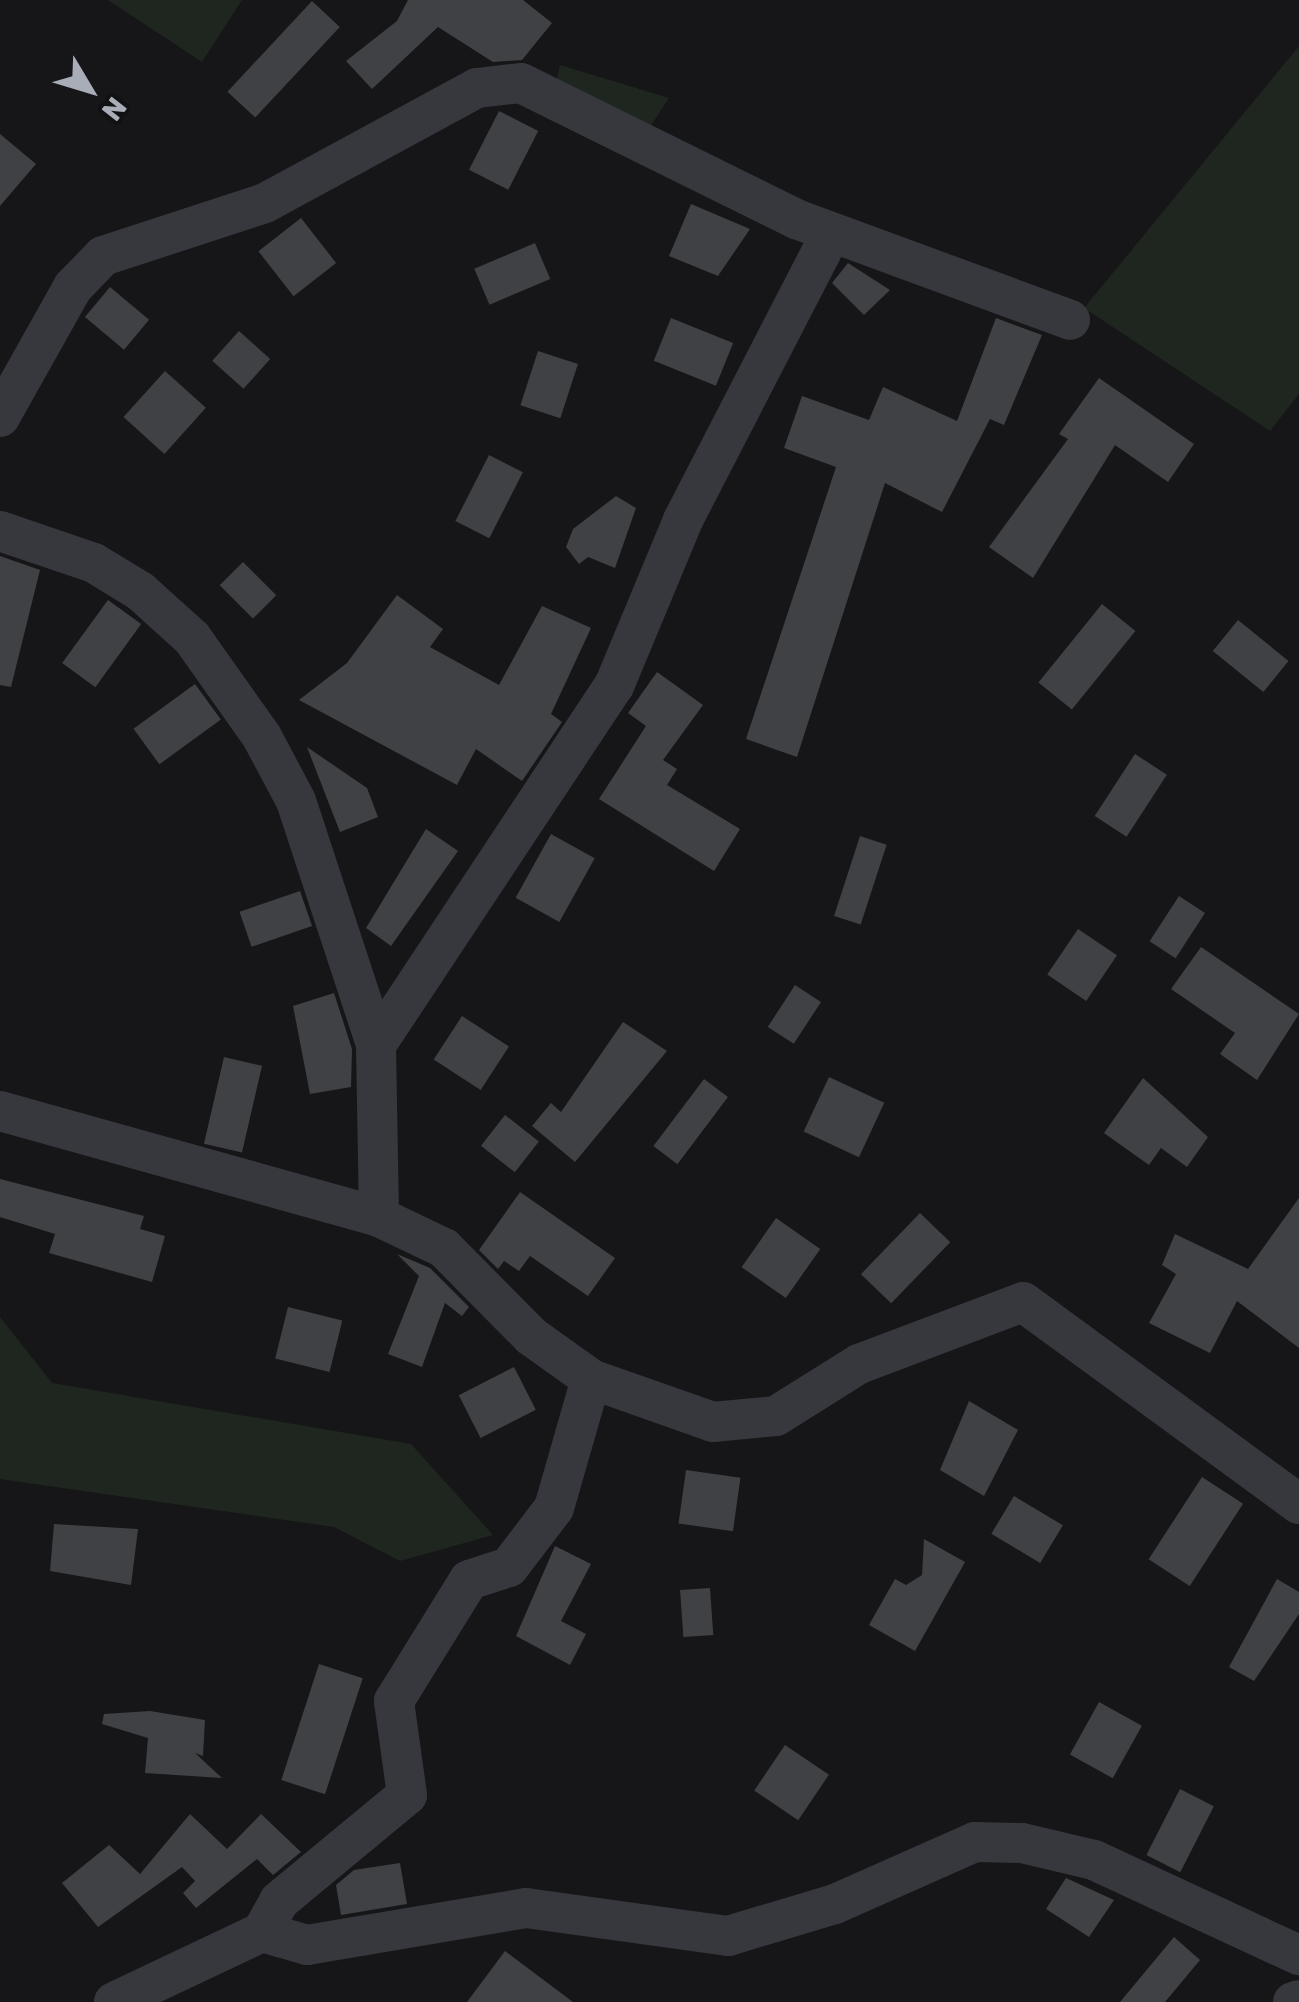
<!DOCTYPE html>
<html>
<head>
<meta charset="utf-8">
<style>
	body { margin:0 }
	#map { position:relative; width:1299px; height:2002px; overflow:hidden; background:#161618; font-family:Rubik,sans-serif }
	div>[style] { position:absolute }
	.green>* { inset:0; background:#1e261f }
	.building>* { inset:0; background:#404145; transform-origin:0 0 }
	.minor>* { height:40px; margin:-20px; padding:0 20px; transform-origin:20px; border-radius:20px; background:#37383d }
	span { translate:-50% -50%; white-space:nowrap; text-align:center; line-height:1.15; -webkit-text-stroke:10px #111113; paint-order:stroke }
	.north { position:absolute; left:40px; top:40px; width:100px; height:100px; -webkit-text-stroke:8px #111113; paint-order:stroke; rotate:128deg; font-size:28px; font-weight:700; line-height:40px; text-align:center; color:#a8adb8 }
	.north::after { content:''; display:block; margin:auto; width:35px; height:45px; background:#a8adb8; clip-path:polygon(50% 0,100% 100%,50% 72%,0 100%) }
</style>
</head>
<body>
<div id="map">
	<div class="green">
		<div style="clip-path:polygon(108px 0,242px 0,202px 62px)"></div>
		<div style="clip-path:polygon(1299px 46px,1299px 394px,1270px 431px,1084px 308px)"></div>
		<div style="clip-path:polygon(560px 65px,669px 98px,644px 136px,554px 91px)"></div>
		<div style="clip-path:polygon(0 1317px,52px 1383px,411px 1444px,493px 1535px,400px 1561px,334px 1527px,0 1479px)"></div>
	</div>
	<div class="building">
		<div style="clip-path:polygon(408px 0,523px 0,552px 23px,522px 60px,493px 62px,438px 27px,372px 89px,346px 61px,397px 21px)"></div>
		<div style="left:312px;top:1px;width:38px;height:124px;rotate:43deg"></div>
		<div style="left:499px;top:111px;width:44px;height:66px;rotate:27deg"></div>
		<div style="clip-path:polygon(0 134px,36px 164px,0 206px)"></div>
		<div style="clip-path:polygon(691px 204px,750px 229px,718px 276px,669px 256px)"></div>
		<div style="left:301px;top:218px;width:57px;height:54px;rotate:52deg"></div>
		<div style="left:535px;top:243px;width:39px;height:66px;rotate:67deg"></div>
		<div style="clip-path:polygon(848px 263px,890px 290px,864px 315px,832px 283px)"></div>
		<div style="left:110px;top:287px;width:51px;height:39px;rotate:40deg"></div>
		<div style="left:671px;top:318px;width:67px;height:46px;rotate:22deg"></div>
		<div style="clip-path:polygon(996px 318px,1042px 335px,1004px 425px,990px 419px,942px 512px,885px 483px,797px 757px,746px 739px,836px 467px,784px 448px,802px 396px,869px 420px,883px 387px,957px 421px)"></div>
		<div style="left:239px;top:331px;width:42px;height:40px;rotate:42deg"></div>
		<div style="left:538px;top:351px;width:42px;height:57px;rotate:18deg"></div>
		<div style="left:165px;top:371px;width:55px;height:62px;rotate:42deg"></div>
		<div style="clip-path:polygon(1099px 378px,1194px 444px,1168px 482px,1115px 445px,1033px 578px,989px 547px,1068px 439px,1059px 434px)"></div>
		<div style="left:489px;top:455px;width:38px;height:74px;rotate:27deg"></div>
		<div style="clip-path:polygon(616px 496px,636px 508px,615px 568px,588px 557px,579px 564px,566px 547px,573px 529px)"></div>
		<div style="clip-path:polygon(0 556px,40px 570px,11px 687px,0 685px)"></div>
		<div style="left:243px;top:562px;width:47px;height:33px;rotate:45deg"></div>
		<div style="clip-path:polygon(397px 595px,443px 629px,430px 647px,499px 685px,542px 606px,591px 628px,551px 714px,562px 722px,522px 781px,476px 749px,457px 785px,299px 700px,347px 663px)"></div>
		<div style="left:108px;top:600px;width:41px;height:78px;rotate:36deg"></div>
		<div style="left:1102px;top:604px;width:43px;height:101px;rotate:39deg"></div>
		<div style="left:1238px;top:620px;width:65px;height:40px;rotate:39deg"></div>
		<div style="clip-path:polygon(657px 672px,703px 705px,663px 760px,677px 769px,667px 785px,740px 829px,714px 871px,599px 799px,646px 726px,628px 713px)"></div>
		<div style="left:195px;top:684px;width:44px;height:76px;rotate:54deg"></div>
		<div style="clip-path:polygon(307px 747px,367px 788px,378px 817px,340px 832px)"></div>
		<div style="left:1135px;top:754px;width:38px;height:74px;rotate:33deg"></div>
		<div style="clip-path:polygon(426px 829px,458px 851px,391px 946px,366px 928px)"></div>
		<div style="left:551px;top:834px;width:50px;height:73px;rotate:29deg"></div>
		<div style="left:860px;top:836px;width:28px;height:84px;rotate:18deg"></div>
		<div style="left:300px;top:891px;width:37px;height:64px;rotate:71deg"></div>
		<div style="left:1179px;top:896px;width:31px;height:54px;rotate:33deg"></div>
		<div style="left:1078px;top:929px;width:47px;height:55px;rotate:34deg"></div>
		<div style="clip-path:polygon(1201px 947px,1299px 1014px,1257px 1080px,1220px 1054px,1235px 1033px,1171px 989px)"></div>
		<div style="left:795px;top:985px;width:31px;height:50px;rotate:33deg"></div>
		<div style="clip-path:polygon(334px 993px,352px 1049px,351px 1087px,310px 1094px,293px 1006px)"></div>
		<div style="left:462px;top:1016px;width:56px;height:52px;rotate:33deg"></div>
		<div style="clip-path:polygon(623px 1022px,667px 1051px,575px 1162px,532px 1126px,551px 1103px,561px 1112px)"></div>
		<div style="left:224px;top:1057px;width:39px;height:89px;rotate:13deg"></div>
		<div style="left:829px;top:1077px;width:61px;height:60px;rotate:25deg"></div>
		<div style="clip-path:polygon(1143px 1078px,1208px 1137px,1187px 1167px,1161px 1148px,1149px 1165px,1104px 1133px)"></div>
		<div style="left:704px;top:1079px;width:30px;height:84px;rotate:37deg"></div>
		<div style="left:505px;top:1115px;width:43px;height:39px;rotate:38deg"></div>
		<div style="clip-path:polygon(0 1179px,144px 1216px,140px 1229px,165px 1236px,152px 1282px,49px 1253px,55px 1234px,0 1217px)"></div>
		<div style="clip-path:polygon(520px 1192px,615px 1258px,588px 1296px,530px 1256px,519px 1271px,504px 1261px,498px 1269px,479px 1250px)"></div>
		<div style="clip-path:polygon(1299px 1198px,1299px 1348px,1237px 1301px,1210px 1353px,1149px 1323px,1176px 1274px,1162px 1265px,1175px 1234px,1248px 1269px)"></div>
		<div style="left:920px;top:1213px;width:42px;height:85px;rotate:44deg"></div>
		<div style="left:776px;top:1218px;width:54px;height:60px;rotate:35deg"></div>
		<div style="clip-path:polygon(397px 1254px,430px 1268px,469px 1307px,462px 1316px,445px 1303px,422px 1367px,388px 1354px,419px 1276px)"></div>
		<div style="left:288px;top:1307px;width:56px;height:53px;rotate:14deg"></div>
		<div style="left:514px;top:1367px;width:48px;height:62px;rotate:63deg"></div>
		<div style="clip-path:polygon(969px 1401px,1018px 1430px,984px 1496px,940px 1470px)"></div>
		<div style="left:686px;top:1470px;width:55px;height:54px;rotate:8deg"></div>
		<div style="left:1202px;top:1477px;width:49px;height:98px;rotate:33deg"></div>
		<div style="left:1014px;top:1496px;width:57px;height:44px;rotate:31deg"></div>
		<div style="clip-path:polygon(54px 1524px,138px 1529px,131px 1585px,50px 1571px)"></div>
		<div style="clip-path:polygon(924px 1539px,965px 1562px,915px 1651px,869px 1625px,895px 1579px,906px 1585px,922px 1575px)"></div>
		<div style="clip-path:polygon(555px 1546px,591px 1564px,561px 1621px,586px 1634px,570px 1665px,516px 1636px)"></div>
		<div style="clip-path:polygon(1277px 1579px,1299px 1592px,1299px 1614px,1254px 1681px,1229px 1667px)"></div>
		<div style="left:710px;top:1588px;width:47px;height:30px;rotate:86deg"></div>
		<div style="left:319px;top:1664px;width:46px;height:122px;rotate:18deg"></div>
		<div style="left:1099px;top:1702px;width:49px;height:60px;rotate:29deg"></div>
		<div style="clip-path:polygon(150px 1711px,205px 1720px,203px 1756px,195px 1753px,222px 1778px,145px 1773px,148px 1738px,102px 1724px,104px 1714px)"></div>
		<div style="left:785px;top:1745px;width:53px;height:55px;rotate:34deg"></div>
		<div style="left:1180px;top:1789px;width:38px;height:74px;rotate:27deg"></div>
		<div style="clip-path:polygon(190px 1814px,227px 1849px,261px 1814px,301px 1852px,273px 1875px,257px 1859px,196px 1908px,183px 1893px,195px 1881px,182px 1867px,98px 1927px,62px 1883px,109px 1845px,140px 1874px)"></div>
		<div style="clip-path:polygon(400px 1863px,407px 1904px,341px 1915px,336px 1885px,354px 1870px)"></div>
		<div style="clip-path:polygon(1066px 1878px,1114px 1900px,1089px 1937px,1046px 1909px)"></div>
		<div style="clip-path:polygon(1174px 1937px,1200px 1960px,1165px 2002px,1120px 2002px)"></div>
		<div style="clip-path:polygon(505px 1951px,573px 2002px,467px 2002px)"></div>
	</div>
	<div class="minor">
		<div style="left:0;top:417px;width:149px;rotate:-60.7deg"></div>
		<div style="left:73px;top:287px;width:43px;rotate:-45.9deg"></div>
		<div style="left:103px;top:256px;width:170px;rotate:-18.1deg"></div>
		<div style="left:265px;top:203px;width:241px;rotate:-28.5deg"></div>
		<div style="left:477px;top:88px;width:44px;rotate:-6.5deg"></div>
		<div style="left:521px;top:83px;width:307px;rotate:26.3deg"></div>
		<div style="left:796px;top:219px;width:292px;rotate:20.2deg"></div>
		<div style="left:0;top:531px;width:99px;rotate:18.8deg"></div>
		<div style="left:94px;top:563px;width:54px;rotate:31.3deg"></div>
		<div style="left:140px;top:591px;width:70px;rotate:42.1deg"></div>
		<div style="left:192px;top:638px;width:121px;rotate:54.7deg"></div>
		<div style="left:262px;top:737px;width:72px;rotate:62deg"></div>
		<div style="left:296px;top:801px;width:257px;rotate:71.8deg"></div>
		<div style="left:376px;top:1045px;width:172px;rotate:89deg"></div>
		<div style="left:376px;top:1045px;width:431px;rotate:-56.5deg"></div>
		<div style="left:614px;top:686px;width:180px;rotate:-67.4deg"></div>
		<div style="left:683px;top:520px;width:323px;rotate:-62.7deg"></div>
		<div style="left:0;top:1111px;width:394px;rotate:15.6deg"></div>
		<div style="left:379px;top:1217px;width:72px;rotate:25.5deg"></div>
		<div style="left:444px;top:1248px;width:124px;rotate:45.3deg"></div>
		<div style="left:531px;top:1336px;width:74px;rotate:35.6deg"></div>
		<div style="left:591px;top:1379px;width:129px;rotate:19.4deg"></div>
		<div style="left:713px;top:1422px;width:63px;rotate:-5.4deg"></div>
		<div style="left:776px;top:1416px;width:98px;rotate:-32.1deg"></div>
		<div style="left:859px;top:1364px;width:175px;rotate:-20.7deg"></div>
		<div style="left:1023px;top:1302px;width:342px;rotate:36.2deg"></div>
		<div style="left:262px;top:1932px;width:47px;rotate:16.1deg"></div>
		<div style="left:307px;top:1945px;width:222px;rotate:-9.6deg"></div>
		<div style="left:526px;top:1908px;width:204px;rotate:7.9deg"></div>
		<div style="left:728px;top:1936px;width:112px;rotate:-16.7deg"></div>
		<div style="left:835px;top:1904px;width:153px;rotate:-23.9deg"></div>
		<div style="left:975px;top:1842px;width:47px;rotate:1.2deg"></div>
		<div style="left:1022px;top:1843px;width:74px;rotate:13.3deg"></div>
		<div style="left:1094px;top:1860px;width:226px;rotate:24.9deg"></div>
		<div style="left:114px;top:2002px;width:164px;rotate:-25.3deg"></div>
		<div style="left:262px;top:1932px;width:35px;rotate:-61deg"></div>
		<div style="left:279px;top:1901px;width:166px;rotate:-39.6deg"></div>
		<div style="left:407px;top:1795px;width:95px;rotate:-97.9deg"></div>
		<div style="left:394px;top:1701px;width:142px;rotate:-58.2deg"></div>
		<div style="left:469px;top:1580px;width:42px;rotate:-18deg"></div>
		<div style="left:509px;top:1567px;width:74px;rotate:-52.7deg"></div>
		<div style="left:554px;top:1508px;width:134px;rotate:-74deg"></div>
		<div style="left:1293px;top:2002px;width:6px;rotate:-18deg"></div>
	</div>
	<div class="north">N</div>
</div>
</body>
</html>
